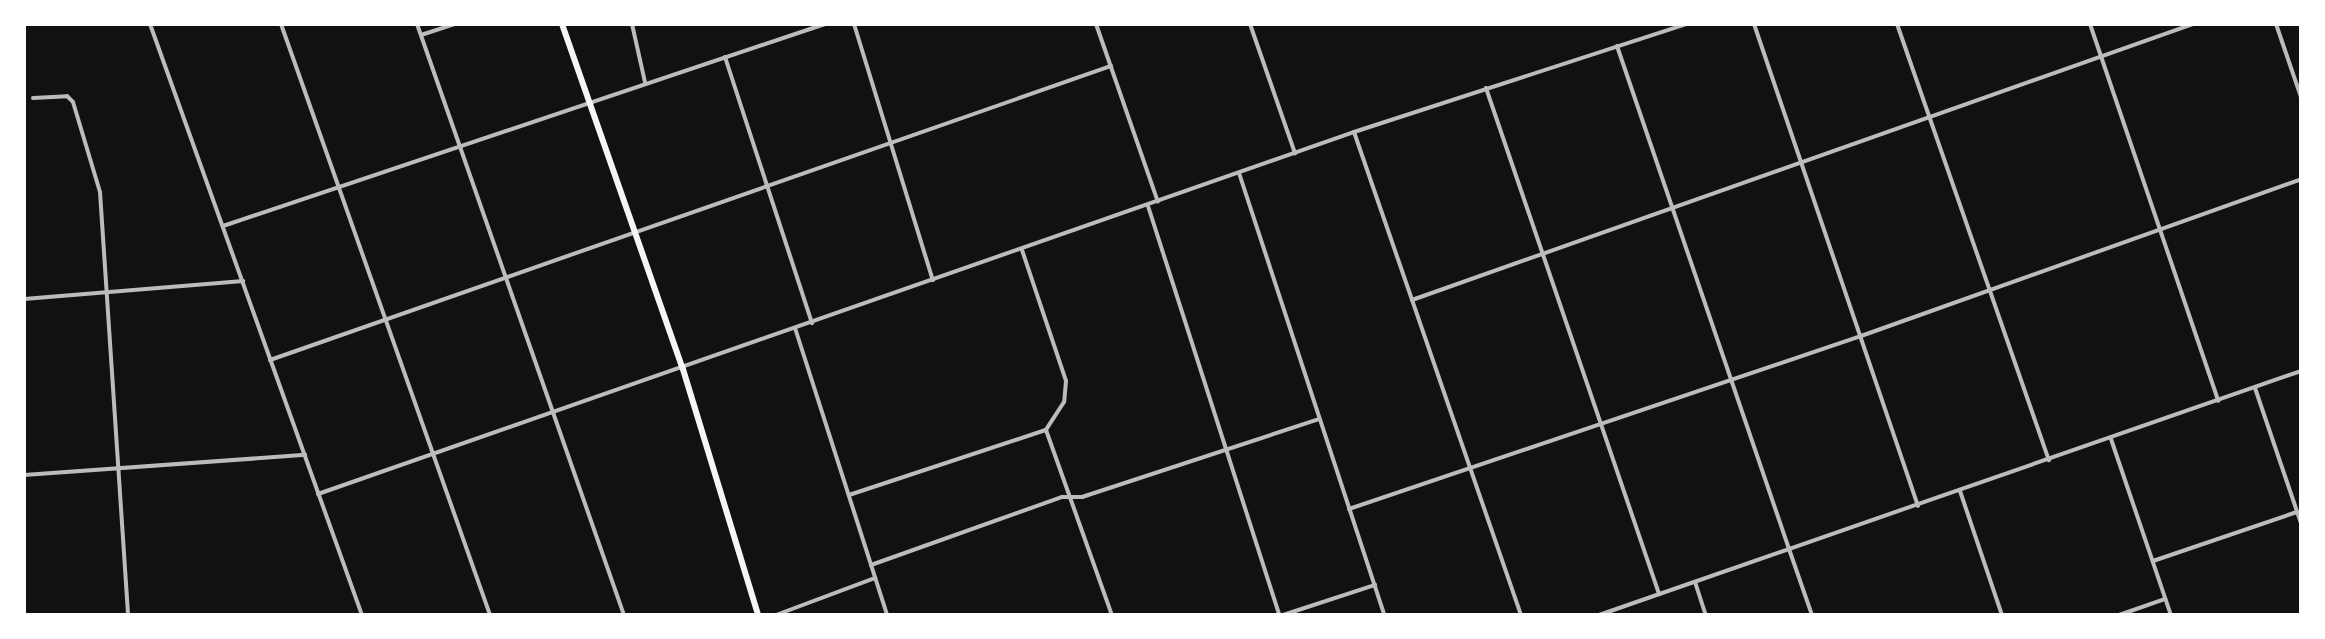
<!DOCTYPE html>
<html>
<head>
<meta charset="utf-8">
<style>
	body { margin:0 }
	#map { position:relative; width:2325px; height:639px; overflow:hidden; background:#111; font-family:Lato,sans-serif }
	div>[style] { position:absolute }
	.minor>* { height:4px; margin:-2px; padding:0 2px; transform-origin:2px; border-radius:2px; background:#bcbcbc }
	.tertiary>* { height:4px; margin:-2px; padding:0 2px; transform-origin:2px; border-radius:2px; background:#bcbcbc }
	.primary>* { height:6px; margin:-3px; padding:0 3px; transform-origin:3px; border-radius:3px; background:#f5f5f5 }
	span { translate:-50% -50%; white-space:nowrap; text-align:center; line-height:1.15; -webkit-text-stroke:6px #fff; paint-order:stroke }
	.frame { position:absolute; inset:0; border:26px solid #fff; pointer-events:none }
</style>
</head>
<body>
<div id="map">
	<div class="minor">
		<div style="left:150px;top:24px;width:628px;rotate:70.27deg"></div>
		<div style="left:281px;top:24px;width:627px;rotate:70.52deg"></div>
		<div style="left:417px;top:24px;width:626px;rotate:70.7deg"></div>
		<div style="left:632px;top:24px;width:59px;rotate:77.4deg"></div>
		<div style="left:854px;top:24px;width:268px;rotate:72.9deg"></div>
		<div style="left:1096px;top:24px;width:188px;rotate:70.8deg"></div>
		<div style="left:1250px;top:24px;width:137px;rotate:70.8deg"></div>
		<div style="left:1754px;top:24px;width:509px;rotate:71.21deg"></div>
		<div style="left:2090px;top:24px;width:398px;rotate:71.2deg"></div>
		<div style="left:2276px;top:24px;width:77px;rotate:71.1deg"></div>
		<div style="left:421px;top:35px;width:36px;rotate:-18deg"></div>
		<div style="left:1617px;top:46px;width:532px;rotate:71.12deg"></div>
		<div style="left:725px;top:57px;width:280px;rotate:71.9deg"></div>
		<div style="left:1486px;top:88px;width:535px;rotate:71.12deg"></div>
		<div style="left:33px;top:98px;width:34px;rotate:-3deg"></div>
		<div style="left:67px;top:96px;width:8px;rotate:45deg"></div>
		<div style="left:73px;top:102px;width:94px;rotate:73.3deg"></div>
		<div style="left:100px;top:192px;width:424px;rotate:86.2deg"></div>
		<div style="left:1354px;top:132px;width:511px;rotate:70.93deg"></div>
		<div style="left:1239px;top:173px;width:465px;rotate:71.8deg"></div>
		<div style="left:1148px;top:206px;width:429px;rotate:72.2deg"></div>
		<div style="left:223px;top:226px;width:635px;rotate:-18.55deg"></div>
		<div style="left:1022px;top:250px;width:138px;rotate:71.4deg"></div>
		<div style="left:1066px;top:381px;width:21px;rotate:95deg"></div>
		<div style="left:1064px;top:402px;width:33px;rotate:123deg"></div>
		<div style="left:1046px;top:430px;width:196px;rotate:70.4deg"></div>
		<div style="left:24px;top:299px;width:220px;rotate:-4.7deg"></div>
		<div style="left:1412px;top:300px;width:828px;rotate:-19.46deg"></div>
		<div style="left:795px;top:328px;width:301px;rotate:72.2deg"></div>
		<div style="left:270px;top:360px;width:891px;rotate:-19.27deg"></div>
		<div style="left:2255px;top:388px;width:143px;rotate:71.2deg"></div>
		<div style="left:2111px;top:439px;width:186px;rotate:71.2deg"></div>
		<div style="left:24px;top:475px;width:282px;rotate:-4.1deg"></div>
		<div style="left:1960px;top:491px;width:131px;rotate:71.3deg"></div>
		<div style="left:318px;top:494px;width:1097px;rotate:-19.26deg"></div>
		<div style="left:1354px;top:132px;width:350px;rotate:-18deg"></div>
		<div style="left:849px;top:495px;width:207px;rotate:-18.3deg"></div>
		<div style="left:1349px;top:509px;width:540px;rotate:-18.67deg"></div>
		<div style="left:1861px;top:336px;width:467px;rotate:-19.6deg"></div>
		<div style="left:2153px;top:561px;width:152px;rotate:-18.8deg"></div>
		<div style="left:871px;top:565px;width:203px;rotate:-19.6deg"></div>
		<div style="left:1062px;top:497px;width:20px"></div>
		<div style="left:1082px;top:497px;width:250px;rotate:-18.2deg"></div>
		<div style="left:1695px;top:582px;width:35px;rotate:72deg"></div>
		<div style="left:776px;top:615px;width:106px;rotate:-20.5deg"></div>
		<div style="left:1283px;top:615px;width:97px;rotate:-18.1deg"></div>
		<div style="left:2119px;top:615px;width:49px;rotate:-19.2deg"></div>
	</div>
	<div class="tertiary">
		<div style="left:1897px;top:24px;width:462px;rotate:70.8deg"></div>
		<div style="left:1789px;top:549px;width:70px;rotate:70.8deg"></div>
		<div style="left:1599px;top:615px;width:743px;rotate:-19.17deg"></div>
	</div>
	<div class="primary">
		<div style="left:562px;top:24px;width:362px;rotate:70.7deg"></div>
		<div style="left:682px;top:366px;width:260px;rotate:73deg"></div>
	</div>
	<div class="frame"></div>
</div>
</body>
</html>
